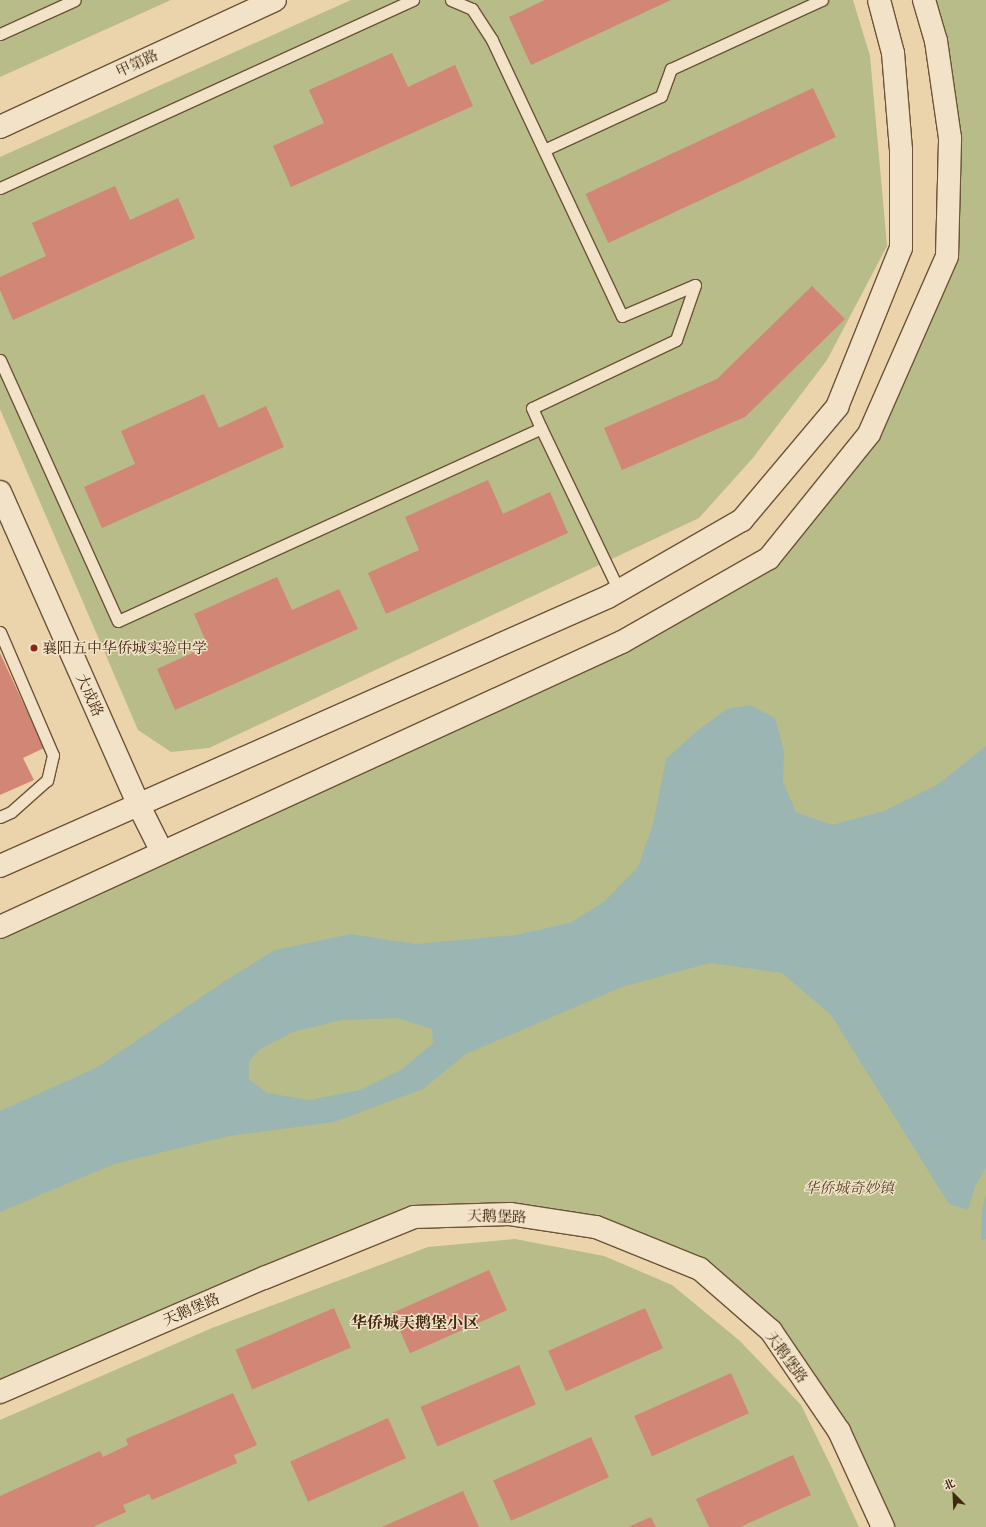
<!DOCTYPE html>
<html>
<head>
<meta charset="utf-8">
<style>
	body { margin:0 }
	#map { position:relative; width:986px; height:1527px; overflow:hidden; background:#ebd3ab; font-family:"EB Garamond","Noto Serif SC",serif }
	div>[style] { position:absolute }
	.green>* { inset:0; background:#b7bc89 }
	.water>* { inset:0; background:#9bb6b2 }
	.building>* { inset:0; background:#d28676; transform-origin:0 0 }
	.roads { filter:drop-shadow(1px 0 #6c5436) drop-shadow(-1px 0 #6c5436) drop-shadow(0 1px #6c5436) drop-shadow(0 -1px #6c5436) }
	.service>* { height:11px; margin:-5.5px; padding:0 5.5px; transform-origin:5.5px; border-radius:5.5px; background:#f2e2c8 }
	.minor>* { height:22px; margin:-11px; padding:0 11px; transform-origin:11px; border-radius:11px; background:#f2e2c8 }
	.tertiary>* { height:22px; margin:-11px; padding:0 11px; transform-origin:11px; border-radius:11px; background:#f2e2c8 }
	.dots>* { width:11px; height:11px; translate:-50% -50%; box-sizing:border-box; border:2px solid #f2e2c8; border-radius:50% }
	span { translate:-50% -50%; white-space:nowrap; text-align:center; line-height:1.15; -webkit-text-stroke:3px #f2e2c8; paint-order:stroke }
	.street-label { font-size:15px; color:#41290f }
	.poi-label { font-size:15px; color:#41290f }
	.left { translate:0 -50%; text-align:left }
	.park-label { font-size:15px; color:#594627; font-style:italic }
	.neighbourhood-label { font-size:16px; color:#41290f; font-weight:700 }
	.north { position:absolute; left:934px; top:1475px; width:40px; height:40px; -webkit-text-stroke:3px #f2e2c8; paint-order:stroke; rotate:336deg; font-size:11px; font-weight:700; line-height:16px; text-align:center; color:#41290f }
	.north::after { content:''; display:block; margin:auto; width:14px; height:18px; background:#41290f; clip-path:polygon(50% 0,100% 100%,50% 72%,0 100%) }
</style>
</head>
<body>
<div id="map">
	<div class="green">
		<div style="clip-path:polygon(0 0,171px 0,0 77px)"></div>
		<div style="clip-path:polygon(351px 0,853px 0,870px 56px,887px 246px,827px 360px,752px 459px,699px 518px,209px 748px,171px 752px,138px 730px,0 409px,0 157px)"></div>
		<div style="clip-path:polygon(924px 0,986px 0,986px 1527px,883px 1527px,771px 1331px,700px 1269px,596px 1227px,414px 1217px,0 1392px,0 927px,622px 642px,769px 558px,869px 434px,947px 256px,950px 138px)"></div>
		<div style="clip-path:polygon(515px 1239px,604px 1256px,672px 1285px,740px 1341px,801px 1405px,830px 1464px,859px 1527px,0 1527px,0 1420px,212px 1328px,428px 1247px)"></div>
	</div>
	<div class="water">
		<div style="clip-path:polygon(evenodd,750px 705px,775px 718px,784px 752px,783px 782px,796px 812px,832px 825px,884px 811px,937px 785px,986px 746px,986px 1168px,976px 1184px,968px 1210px,949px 1204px,831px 1015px,782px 973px,710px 963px,622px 987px,466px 1054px,423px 1089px,334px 1122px,229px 1136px,114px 1164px,0 1212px,0 1111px,96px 1068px,222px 983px,275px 950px,351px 934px,415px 944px,515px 935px,570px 923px,605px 901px,638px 867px,653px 824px,666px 759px,697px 731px,727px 709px,750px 705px,397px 1018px,432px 1029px,433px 1043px,401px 1070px,360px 1090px,310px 1100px,267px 1093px,249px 1079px,249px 1061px,260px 1049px,293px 1032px,342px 1020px,397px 1018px)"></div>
		<div style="clip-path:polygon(986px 1194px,986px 1239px,981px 1241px,982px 1210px)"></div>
	</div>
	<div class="building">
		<div style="clip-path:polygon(545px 0,671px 0,531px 65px,509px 17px)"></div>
		<div style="clip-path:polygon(392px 53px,408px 87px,455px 65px,473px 106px,291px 187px,273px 146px,324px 123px,309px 90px)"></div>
		<div style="left:813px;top:88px;width:54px;height:251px;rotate:65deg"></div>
		<div style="clip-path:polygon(115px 186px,130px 220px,178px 198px,195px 238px,13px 320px,0 290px,0 277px,46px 256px,32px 223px)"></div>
		<div style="clip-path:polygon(812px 286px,845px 319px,745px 417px,622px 470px,604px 428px,717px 379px)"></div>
		<div style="clip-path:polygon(204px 394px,219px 428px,266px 406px,284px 447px,102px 528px,84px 487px,135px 464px,121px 431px)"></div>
		<div style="clip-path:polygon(488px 480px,503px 514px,550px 492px,568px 533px,386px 614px,368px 573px,419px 550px,405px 517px)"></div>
		<div style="clip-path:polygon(277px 577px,292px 610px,339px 589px,358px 629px,175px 710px,157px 669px,208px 646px,194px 614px)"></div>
		<div style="clip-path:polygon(0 653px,44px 748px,23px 758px,34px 780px,0 795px)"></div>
		<div style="left:489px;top:1270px;width:44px;height:106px;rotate:66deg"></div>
		<div style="left:334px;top:1308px;width:43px;height:107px;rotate:67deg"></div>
		<div style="left:645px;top:1308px;width:44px;height:106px;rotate:66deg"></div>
		<div style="left:519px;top:1365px;width:43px;height:107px;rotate:67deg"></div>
		<div style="left:731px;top:1373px;width:44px;height:106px;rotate:66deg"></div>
		<div style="clip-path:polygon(233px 1393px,257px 1445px,234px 1455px,237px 1463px,152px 1500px,149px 1494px,123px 1505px,126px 1512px,93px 1527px,0 1527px,0 1496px,100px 1451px,103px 1457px,128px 1445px,126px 1439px)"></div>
		<div style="left:388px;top:1418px;width:44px;height:107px;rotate:66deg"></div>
		<div style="left:591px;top:1437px;width:44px;height:107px;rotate:66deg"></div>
		<div style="clip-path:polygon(793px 1455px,811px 1495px,740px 1527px,709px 1527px,696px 1499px)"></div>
		<div style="clip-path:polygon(463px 1491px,479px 1527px,382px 1527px)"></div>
		<div style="clip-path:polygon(651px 1517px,656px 1527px,628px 1527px)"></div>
	</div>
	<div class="roads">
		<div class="service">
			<div style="left:451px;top:0;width:23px;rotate:23deg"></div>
			<div style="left:472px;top:9px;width:37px;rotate:57deg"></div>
			<div style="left:492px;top:40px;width:305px;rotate:64.8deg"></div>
			<div style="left:622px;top:316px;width:79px;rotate:-23deg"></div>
			<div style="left:695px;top:285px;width:58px;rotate:109.1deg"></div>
			<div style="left:676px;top:340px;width:159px;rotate:154.7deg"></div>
			<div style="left:532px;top:408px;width:22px;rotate:66deg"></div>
			<div style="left:0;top:34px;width:82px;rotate:-24.4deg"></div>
			<div style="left:544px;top:150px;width:129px;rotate:-24.8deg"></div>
			<div style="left:661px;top:96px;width:29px;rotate:-70deg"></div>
			<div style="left:671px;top:69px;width:166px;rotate:-24.6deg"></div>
			<div style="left:0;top:188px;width:454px;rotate:-24.5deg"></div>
			<div style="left:0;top:360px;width:286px;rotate:65.7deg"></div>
			<div style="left:118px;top:621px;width:465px;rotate:-24.5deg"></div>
			<div style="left:541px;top:428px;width:181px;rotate:64.4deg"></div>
			<div style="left:0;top:632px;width:134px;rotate:66.7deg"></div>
			<div style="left:53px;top:755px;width:26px;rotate:103deg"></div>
			<div style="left:47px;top:780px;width:48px;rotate:138.4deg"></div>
			<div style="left:11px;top:812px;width:12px;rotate:156deg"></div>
		</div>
		<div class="minor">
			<div style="left:0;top:127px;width:303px;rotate:-24.8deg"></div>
			<div style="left:0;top:492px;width:341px;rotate:66.1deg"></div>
			<div style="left:138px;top:804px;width:54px;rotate:63.4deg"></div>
			<div style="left:0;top:1392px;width:288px;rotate:-23.4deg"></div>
			<div style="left:264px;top:1278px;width:162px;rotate:-22.1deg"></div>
			<div style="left:414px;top:1217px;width:96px;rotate:-1.8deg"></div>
			<div style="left:510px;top:1214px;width:87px;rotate:8.6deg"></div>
			<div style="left:596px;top:1227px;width:112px;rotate:22deg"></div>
			<div style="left:700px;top:1269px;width:94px;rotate:41.1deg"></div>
			<div style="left:771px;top:1331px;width:121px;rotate:55.8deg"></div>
			<div style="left:839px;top:1431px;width:106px;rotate:65.4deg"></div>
		</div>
		<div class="tertiary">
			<div style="left:0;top:866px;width:665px;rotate:-23.87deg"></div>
			<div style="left:608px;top:597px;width:155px;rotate:-29.9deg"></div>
			<div style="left:742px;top:520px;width:148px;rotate:-49.9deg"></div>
			<div style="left:837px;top:407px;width:171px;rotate:-68.1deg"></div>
			<div style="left:901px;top:248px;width:98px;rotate:-90deg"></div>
			<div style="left:901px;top:150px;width:97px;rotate:-94.7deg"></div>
			<div style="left:893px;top:53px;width:55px;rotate:-104.8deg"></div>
			<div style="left:0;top:927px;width:684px;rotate:-24.62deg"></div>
			<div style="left:622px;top:642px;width:169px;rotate:-29.7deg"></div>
			<div style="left:769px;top:558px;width:159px;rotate:-51.1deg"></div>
			<div style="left:869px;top:434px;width:194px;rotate:-66.3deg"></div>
			<div style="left:947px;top:256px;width:118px;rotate:-88.5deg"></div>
			<div style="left:950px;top:138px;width:98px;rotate:-98.2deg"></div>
			<div style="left:936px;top:41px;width:43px;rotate:-106.3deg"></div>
		</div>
	</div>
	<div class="dots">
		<div style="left:34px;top:648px;background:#8f2418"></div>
	</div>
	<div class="street-label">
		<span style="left:137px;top:63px;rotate:-25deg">甲第路</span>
		<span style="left:90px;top:695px;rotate:66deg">大成路</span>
		<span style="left:497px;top:1216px;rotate:2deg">天鹅堡路</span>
		<span style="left:191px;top:1309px;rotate:-23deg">天鹅堡路</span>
		<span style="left:787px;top:1357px;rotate:54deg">天鹅堡路</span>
	</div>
	<div class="poi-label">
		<span class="left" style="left:42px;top:648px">襄阳五中华侨城实验中学</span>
	</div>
	<div class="park-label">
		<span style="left:849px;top:1188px">华侨城奇妙镇</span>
	</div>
	<div class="neighbourhood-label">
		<span style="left:415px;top:1323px">华侨城天鹅堡小区</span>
	</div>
	<div class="north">北</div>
</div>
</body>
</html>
